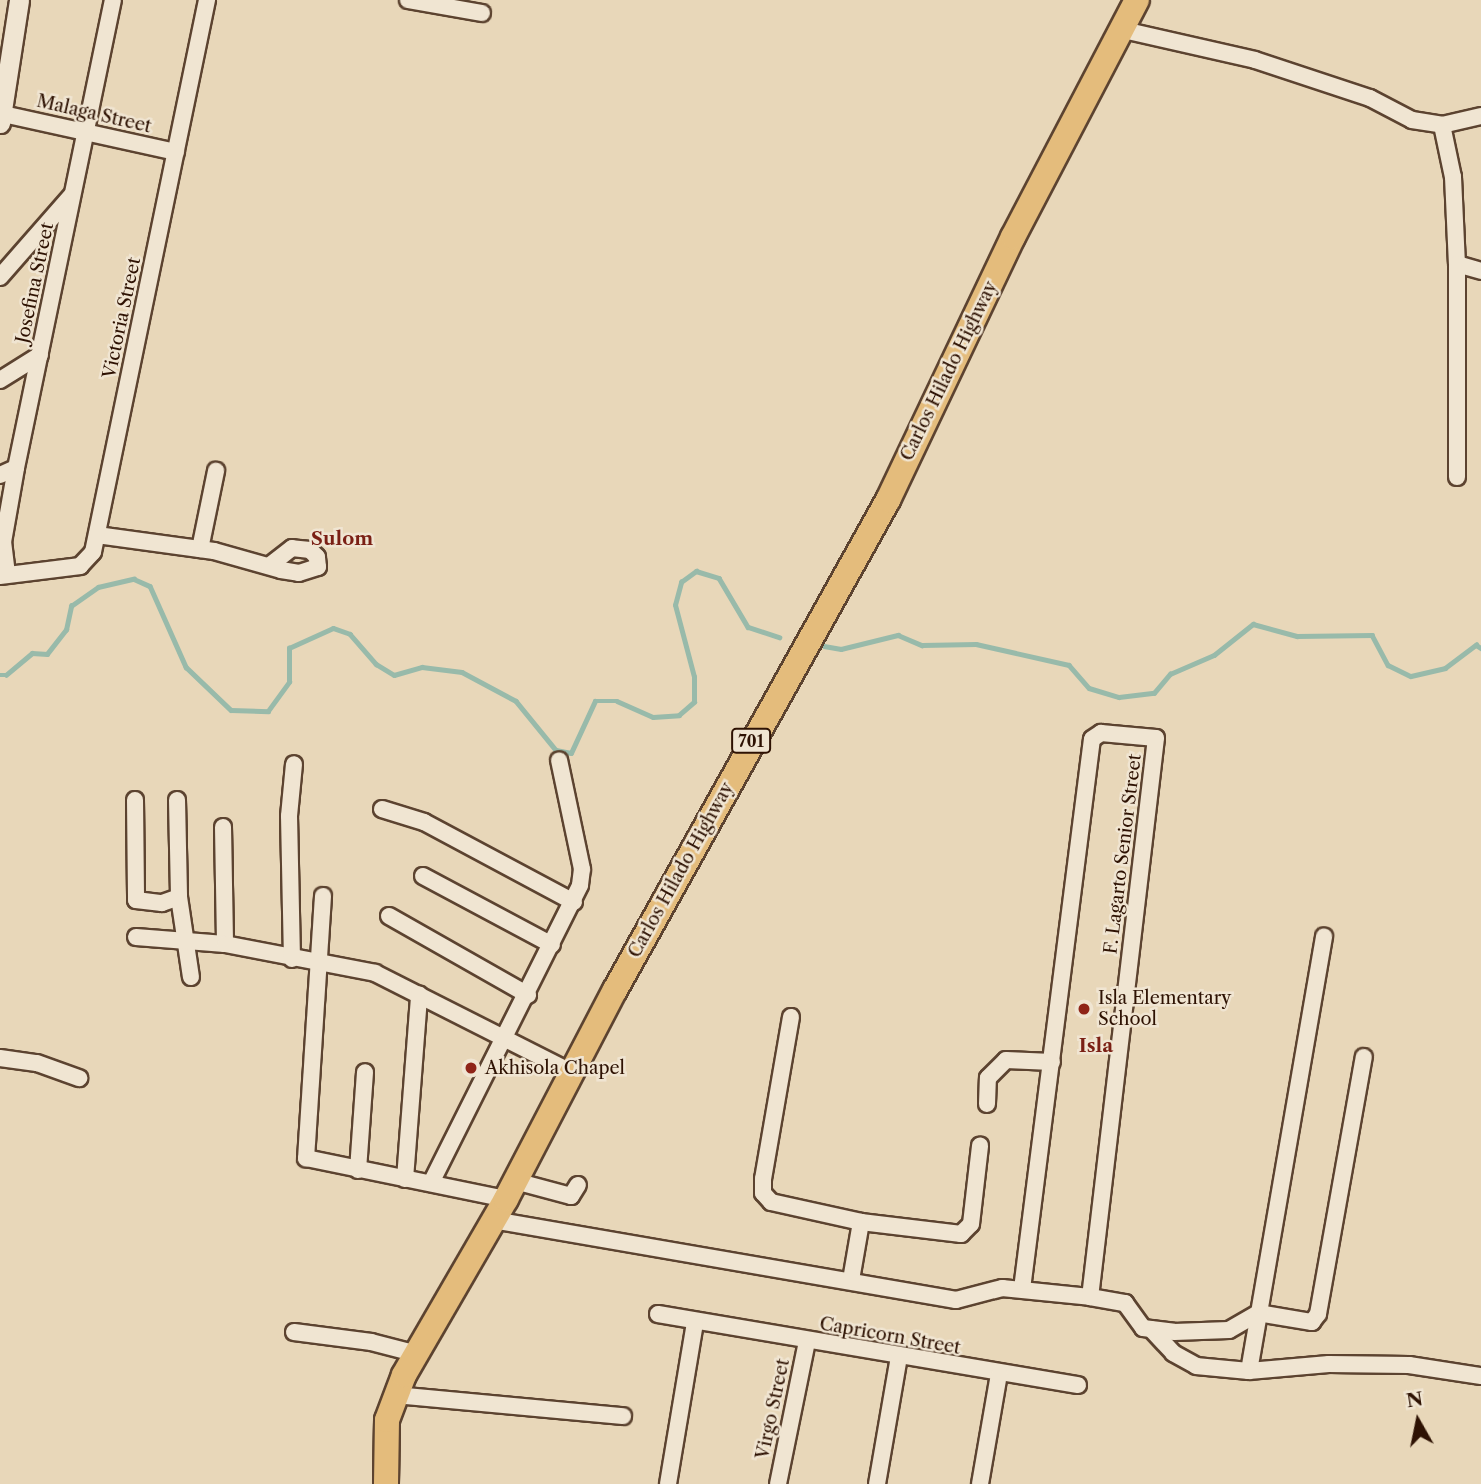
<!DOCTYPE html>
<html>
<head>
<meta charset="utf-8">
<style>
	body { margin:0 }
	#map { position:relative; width:1481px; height:1484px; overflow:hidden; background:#e8d7b9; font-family:"Libre Caslon Text",serif }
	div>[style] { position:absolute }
	.stream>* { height:4.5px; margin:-2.25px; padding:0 2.25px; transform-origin:2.25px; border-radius:2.25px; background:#98baaa }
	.roads { filter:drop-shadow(2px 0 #5c4330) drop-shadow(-2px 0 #5c4330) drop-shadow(0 2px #5c4330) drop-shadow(0 -2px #5c4330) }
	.minor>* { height:16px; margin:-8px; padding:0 8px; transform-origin:8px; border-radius:8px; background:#f0e5d2 }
	.tertiary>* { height:19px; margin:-9.5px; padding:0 9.5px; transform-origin:9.5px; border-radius:9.5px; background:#f0e5d2 }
	.primary>* { height:24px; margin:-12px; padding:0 12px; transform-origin:12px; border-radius:12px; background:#e4bc7c }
	.dots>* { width:19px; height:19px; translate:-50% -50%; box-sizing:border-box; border:4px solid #f0e5d2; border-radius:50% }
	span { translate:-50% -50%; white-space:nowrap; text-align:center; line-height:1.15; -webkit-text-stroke:5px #f0e5d2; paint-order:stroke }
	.shield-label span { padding:2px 5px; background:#f0e5d2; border:2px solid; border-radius:5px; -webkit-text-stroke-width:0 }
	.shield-label { font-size:16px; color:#2e1203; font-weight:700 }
	.street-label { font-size:18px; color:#2e1203 }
	.poi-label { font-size:18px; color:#2e1203 }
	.left { translate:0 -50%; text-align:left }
	.neighbourhood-label { font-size:19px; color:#7a1f14; font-weight:700 }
	.north { position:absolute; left:1383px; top:1386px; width:70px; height:70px; -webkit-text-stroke:5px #f0e5d2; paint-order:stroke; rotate:351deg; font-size:19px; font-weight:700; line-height:28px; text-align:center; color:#2e1203 }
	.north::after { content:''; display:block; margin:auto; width:24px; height:32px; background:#2e1203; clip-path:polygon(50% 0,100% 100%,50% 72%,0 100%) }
</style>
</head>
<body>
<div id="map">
	<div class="stream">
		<div style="left:824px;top:646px;width:17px;rotate:10deg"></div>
		<div style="left:841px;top:649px;width:59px;rotate:-13.8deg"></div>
		<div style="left:898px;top:635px;width:26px;rotate:23deg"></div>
		<div style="left:922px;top:645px;width:54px;rotate:-1.1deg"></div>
		<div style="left:976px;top:644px;width:95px;rotate:12.7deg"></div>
		<div style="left:1069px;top:665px;width:30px;rotate:49deg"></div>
		<div style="left:1089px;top:688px;width:31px;rotate:17deg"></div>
		<div style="left:1119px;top:697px;width:35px;rotate:-7deg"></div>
		<div style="left:1154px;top:693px;width:25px;rotate:-50deg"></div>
		<div style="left:1170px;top:674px;width:48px;rotate:-23.4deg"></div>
		<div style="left:1214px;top:655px;width:50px;rotate:-38.5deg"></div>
		<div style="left:1253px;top:624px;width:46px;rotate:15.3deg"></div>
		<div style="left:1297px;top:636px;width:75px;rotate:-0.8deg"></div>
		<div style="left:1372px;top:635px;width:34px;rotate:62deg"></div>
		<div style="left:1388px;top:665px;width:25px;rotate:26deg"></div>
		<div style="left:1411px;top:676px;width:35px;rotate:-13deg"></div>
		<div style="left:1445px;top:668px;width:39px;rotate:-37deg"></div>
		<div style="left:1476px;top:645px;width:6px;rotate:31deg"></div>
		<div style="left:0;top:675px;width:6px"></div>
		<div style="left:6px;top:675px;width:34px;rotate:-40deg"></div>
		<div style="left:32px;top:653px;width:15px;rotate:4deg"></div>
		<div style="left:47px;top:654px;width:31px;rotate:-52deg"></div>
		<div style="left:66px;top:630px;width:25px;rotate:-78deg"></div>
		<div style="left:71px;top:606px;width:33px;rotate:-35deg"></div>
		<div style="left:98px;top:587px;width:37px;rotate:-13deg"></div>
		<div style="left:134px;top:579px;width:17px;rotate:24deg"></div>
		<div style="left:150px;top:586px;width:89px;rotate:66deg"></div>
		<div style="left:186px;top:667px;width:62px;rotate:43.7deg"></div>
		<div style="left:231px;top:710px;width:37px;rotate:2deg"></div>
		<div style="left:268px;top:711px;width:36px;rotate:-54deg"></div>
		<div style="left:289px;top:682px;width:34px;rotate:-90deg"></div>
		<div style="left:289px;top:648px;width:48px;rotate:-24.4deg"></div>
		<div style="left:333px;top:628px;width:18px;rotate:19deg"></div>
		<div style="left:350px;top:634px;width:40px;rotate:49deg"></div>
		<div style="left:376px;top:664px;width:21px;rotate:31deg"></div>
		<div style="left:394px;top:675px;width:29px;rotate:-16deg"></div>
		<div style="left:422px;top:667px;width:40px;rotate:7.1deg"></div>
		<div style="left:462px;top:672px;width:61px;rotate:28.2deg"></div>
		<div style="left:516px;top:701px;width:63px;rotate:50.8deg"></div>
		<div style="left:556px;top:750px;width:15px;rotate:11deg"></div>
		<div style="left:571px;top:753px;width:57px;rotate:-65.2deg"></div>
		<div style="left:595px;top:701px;width:22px"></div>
		<div style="left:617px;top:701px;width:39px;rotate:24deg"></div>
		<div style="left:653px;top:717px;width:26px;rotate:-4deg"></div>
		<div style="left:679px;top:715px;width:20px;rotate:-41deg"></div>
		<div style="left:694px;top:702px;width:25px;rotate:-90deg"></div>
		<div style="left:694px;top:677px;width:74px;rotate:-104.8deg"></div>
		<div style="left:675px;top:605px;width:24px;rotate:-75deg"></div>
		<div style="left:681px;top:582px;width:19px;rotate:-36deg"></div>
		<div style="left:696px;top:571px;width:24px;rotate:17deg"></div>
		<div style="left:719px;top:578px;width:57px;rotate:59.4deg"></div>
		<div style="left:748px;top:627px;width:33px;rotate:18deg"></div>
	</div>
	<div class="roads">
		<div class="minor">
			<div style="left:408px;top:0;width:75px;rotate:10deg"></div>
			<div style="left:1119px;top:29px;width:139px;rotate:12.8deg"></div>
			<div style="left:1255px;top:60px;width:121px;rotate:18.3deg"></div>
			<div style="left:1370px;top:98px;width:47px;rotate:27.6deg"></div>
			<div style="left:1412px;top:120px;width:30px;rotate:9deg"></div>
			<div style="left:3px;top:114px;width:177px;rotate:12.4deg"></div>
			<div style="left:1481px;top:116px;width:40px;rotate:167deg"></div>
			<div style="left:1442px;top:125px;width:53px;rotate:78.1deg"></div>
			<div style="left:1453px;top:177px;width:87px;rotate:87.4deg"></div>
			<div style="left:1457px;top:264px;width:25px;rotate:16deg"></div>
			<div style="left:0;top:277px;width:108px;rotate:-48.8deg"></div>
			<div style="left:0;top:380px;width:47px;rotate:-32deg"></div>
			<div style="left:0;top:475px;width:17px;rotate:-24deg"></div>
			<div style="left:1457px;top:477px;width:213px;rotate:-90deg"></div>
			<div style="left:97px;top:535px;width:118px;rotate:7.8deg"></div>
			<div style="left:214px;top:551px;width:70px;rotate:15.8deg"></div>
			<div style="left:281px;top:570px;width:18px;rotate:9deg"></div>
			<div style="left:299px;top:573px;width:20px;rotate:-18deg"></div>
			<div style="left:318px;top:567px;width:10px;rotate:-96deg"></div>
			<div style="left:317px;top:557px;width:10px;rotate:-135deg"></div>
			<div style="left:310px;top:550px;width:18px;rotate:-174deg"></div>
			<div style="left:292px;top:548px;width:29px;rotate:142deg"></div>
			<div style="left:200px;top:549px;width:80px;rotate:-78.4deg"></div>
			<div style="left:7px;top:574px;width:32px;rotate:-97deg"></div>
			<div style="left:3px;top:542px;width:75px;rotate:-80deg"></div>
			<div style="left:16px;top:468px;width:478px;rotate:-78.3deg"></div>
			<div style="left:0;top:576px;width:81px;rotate:-7.1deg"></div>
			<div style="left:80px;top:566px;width:19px;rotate:-47deg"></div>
			<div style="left:93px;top:552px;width:564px;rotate:-78.33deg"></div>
			<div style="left:135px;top:800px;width:100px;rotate:89.4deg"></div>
			<div style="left:136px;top:900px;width:26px;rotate:7deg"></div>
			<div style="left:162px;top:903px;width:18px;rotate:-19deg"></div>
			<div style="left:177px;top:800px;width:97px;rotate:88.8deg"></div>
			<div style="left:179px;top:897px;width:81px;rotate:81.5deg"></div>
			<div style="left:382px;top:809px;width:44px;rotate:17.2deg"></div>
			<div style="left:424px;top:822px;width:170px;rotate:28.1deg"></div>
			<div style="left:223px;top:827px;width:117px;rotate:89deg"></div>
			<div style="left:423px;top:876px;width:146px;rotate:28.1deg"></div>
			<div style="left:323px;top:896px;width:263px;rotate:93.7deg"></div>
			<div style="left:306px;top:1158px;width:204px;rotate:11.6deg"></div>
			<div style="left:389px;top:916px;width:160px;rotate:29.6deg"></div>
			<div style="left:136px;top:937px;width:89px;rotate:4.5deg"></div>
			<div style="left:225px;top:944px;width:153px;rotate:10.9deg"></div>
			<div style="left:375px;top:973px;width:220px;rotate:26.8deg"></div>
			<div style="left:292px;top:959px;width:143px;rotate:-91.2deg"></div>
			<div style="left:289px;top:816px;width:52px;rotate:-84.5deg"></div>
			<div style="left:791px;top:1017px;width:164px;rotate:99.8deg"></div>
			<div style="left:763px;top:1179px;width:14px;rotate:90deg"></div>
			<div style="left:763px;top:1193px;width:12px;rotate:48deg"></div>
			<div style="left:771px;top:1202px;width:92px;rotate:12.5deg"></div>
			<div style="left:861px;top:1222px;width:101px;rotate:6.8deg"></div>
			<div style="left:961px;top:1234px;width:14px;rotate:-45deg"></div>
			<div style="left:971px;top:1224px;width:79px;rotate:-83.4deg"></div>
			<div style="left:0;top:1058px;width:37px;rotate:8deg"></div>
			<div style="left:37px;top:1063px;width:45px;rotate:19.7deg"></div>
			<div style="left:987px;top:1104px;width:26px;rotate:-88deg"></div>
			<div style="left:988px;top:1078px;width:25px;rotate:-45deg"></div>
			<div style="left:1006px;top:1060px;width:46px;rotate:2.5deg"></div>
			<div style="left:358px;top:1170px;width:98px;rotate:-85.9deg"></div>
			<div style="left:405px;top:1179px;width:185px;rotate:-85.6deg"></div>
			<div style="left:515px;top:1181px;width:58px;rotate:15deg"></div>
			<div style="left:571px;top:1196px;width:13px;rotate:-58deg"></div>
			<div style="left:431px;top:1183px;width:333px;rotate:-63.4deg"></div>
			<div style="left:580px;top:885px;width:16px;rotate:-83deg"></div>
			<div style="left:582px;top:869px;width:111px;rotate:-101.9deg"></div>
			<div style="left:493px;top:1220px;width:470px;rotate:9.8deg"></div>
			<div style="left:956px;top:1300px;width:48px;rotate:-14.6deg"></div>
			<div style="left:1002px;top:1288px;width:88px;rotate:5.8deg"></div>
			<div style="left:1090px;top:1297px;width:36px;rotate:10deg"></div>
			<div style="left:1125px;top:1303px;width:31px;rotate:54deg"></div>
			<div style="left:1143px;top:1328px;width:31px;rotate:7deg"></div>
			<div style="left:1174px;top:1332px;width:55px;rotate:-2.1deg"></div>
			<div style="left:1229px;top:1330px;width:34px;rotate:-30deg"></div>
			<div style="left:1258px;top:1313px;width:55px;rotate:9.5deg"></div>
			<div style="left:1312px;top:1322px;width:10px;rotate:-53deg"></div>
			<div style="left:1318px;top:1314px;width:261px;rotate:-79.9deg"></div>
			<div style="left:851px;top:1280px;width:59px;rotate:-80.2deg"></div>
			<div style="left:1022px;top:1289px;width:554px;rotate:-82.75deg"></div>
			<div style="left:1092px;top:739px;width:11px;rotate:-34deg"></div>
			<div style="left:1101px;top:733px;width:55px;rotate:5.2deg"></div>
			<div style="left:1156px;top:738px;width:563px;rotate:96.73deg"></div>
			<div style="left:658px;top:1314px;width:426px;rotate:9.6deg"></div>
			<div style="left:1151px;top:1329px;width:33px;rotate:47deg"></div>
			<div style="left:1173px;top:1353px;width:26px;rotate:29deg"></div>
			<div style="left:1196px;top:1366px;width:53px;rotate:5.4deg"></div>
			<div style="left:1249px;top:1371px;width:80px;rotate:-5deg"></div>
			<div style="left:1329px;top:1364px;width:80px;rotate:0.7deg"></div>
			<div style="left:1409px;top:1365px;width:73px;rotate:8.7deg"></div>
			<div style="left:294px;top:1332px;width:78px;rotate:7.4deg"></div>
			<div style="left:371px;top:1342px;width:48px;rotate:14.6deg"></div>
			<div style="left:1249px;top:1371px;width:441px;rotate:-80.2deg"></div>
			<div style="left:395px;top:1395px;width:229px;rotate:5.3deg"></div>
			<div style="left:668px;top:1484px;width:164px;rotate:-80.5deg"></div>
			<div style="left:778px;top:1484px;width:146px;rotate:-78.5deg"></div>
			<div style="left:877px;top:1484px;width:130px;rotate:-80.2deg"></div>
			<div style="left:980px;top:1484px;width:112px;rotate:-80.2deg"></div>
		</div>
		<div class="tertiary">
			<div style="left:0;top:123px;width:124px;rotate:-81.2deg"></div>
		</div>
		<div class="primary">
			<div style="left:386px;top:1484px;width:64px;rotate:-89.1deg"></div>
			<div style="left:387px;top:1420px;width:48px;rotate:-69.3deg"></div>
			<div style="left:404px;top:1375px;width:203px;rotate:-59.9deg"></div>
			<div style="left:506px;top:1199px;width:236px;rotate:-62.5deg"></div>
			<div style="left:615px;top:990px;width:561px;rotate:-60.88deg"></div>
			<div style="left:888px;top:500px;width:291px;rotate:-64.6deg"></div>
			<div style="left:1013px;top:237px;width:267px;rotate:-62.4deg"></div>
		</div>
	</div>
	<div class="dots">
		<div style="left:1084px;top:1009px;background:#8f2418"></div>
		<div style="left:471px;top:1068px;background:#8f2418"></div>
	</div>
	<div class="shield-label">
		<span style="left:751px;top:741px">701</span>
	</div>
	<div class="street-label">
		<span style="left:94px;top:114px;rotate:13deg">Malaga Street</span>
		<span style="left:35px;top:283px;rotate:-78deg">Josefina Street</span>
		<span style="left:122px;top:318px;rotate:-78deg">Victoria Street</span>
		<span style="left:949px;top:371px;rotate:-64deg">Carlos Hilado Highway</span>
		<span style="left:1123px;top:854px;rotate:-83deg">F. Lagarto Senior Street</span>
		<span style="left:681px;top:870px;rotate:-61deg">Carlos Hilado Highway</span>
		<span style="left:890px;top:1336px;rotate:10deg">Capricorn Street</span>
		<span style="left:773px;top:1409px;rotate:-78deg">Virgo Street</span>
	</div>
	<div class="poi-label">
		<span class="left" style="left:1098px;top:1009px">Isla Elementary<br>School</span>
		<span class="left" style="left:485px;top:1068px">Akhisola Chapel</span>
	</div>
	<div class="neighbourhood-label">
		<span style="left:342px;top:539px">Sulom</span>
		<span style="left:1096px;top:1046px">Isla</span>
	</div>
	<div class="north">N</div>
</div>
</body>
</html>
